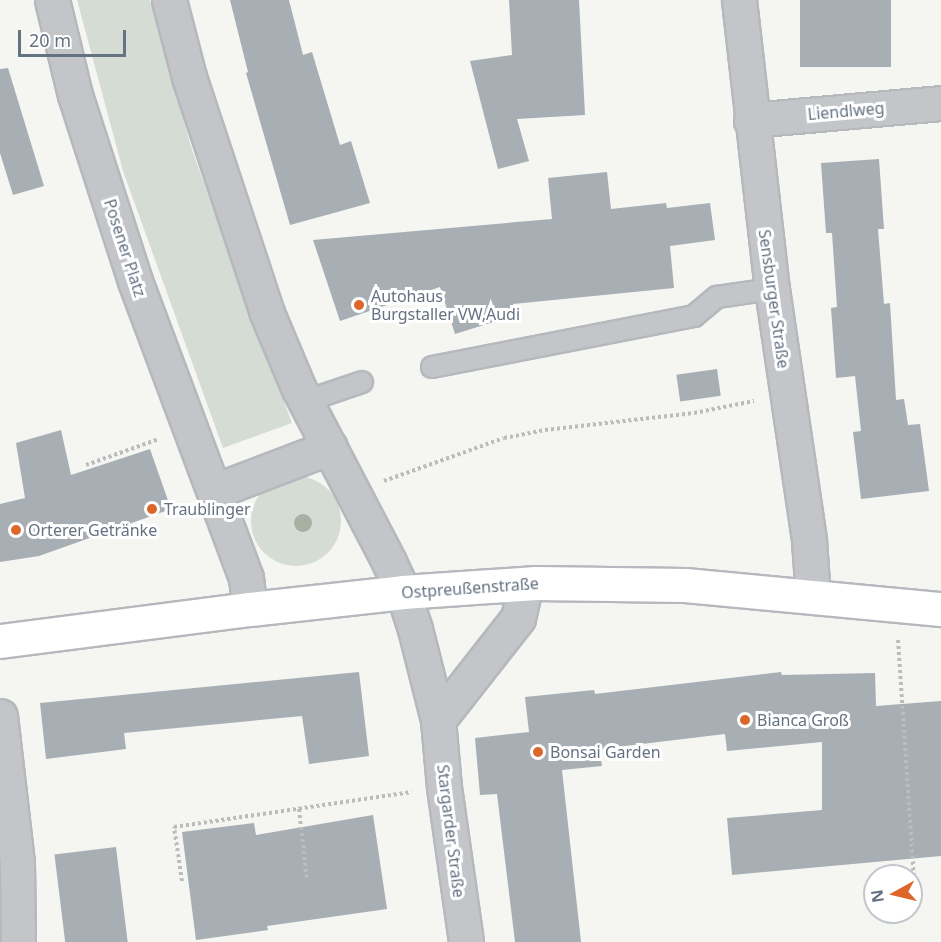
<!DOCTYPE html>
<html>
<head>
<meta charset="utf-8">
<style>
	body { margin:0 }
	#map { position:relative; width:941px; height:942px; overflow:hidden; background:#f5f5f2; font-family:"Noto Sans",sans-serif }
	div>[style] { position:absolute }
	.green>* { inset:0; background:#d5dcd3 }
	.round { border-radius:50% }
	.building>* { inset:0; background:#a7aeb4; transform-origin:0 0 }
	.path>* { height:4px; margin-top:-2px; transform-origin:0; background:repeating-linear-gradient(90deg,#babcbe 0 3px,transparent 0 6px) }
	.roads { filter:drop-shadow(2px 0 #b5b9be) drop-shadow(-2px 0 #b5b9be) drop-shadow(0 2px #b5b9be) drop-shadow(0 -2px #b5b9be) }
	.service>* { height:20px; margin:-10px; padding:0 10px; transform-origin:10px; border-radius:10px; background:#c3c5c9 }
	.minor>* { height:33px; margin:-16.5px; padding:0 16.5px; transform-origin:16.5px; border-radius:16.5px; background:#c3c5c9 }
	.secondary>* { height:33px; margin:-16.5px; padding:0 16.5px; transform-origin:16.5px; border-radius:16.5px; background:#fff }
	.trees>* { width:18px; height:18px; margin:-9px; border-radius:50%; background:#a6b1a4 }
	.dots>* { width:16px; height:16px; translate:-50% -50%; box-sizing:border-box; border:3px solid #fff; border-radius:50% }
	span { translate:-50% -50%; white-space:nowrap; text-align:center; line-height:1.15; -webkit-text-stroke:6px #fff; paint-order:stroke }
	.street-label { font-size:16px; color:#657282 }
	.poi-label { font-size:16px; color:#657282 }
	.left { translate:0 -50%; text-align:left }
	.north { position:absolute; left:863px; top:864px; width:60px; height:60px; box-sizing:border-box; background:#fff; border:2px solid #c1c7cd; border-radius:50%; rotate:262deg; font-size:16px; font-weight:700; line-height:24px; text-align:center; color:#657282 }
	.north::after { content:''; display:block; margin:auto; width:21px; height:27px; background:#dd662a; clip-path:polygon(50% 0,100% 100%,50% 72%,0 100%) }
	.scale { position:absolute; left:18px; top:30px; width:108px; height:27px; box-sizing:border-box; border:3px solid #657282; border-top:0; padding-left:8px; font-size:18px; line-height:21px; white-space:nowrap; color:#657282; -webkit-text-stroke:4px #fff; paint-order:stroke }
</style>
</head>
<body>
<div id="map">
	<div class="green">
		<div style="clip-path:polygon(77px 0,150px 0,192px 150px,292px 423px,223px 448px,123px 171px)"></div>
		<div class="round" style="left:251px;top:476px;width:90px;height:90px"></div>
	</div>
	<div class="building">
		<div style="clip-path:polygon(230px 0,289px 0,303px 55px,312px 52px,340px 145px,351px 141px,370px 203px,290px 225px,246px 73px,248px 72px)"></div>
		<div style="clip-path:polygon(509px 0,579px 0,585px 115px,517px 119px,529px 161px,498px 169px,470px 61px,512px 55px)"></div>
		<div style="left:800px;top:0;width:91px;height:67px"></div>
		<div style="clip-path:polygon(8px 68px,44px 186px,13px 195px,0 153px,0 69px)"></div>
		<div style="clip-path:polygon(879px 159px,884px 229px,878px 229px,884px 304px,890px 303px,896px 400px,904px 399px,908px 425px,920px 424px,929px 491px,861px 499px,853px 432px,861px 431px,855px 376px,836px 378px,831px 308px,837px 307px,832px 233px,826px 233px,821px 163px)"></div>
		<div style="clip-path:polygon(607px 172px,611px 209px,666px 203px,667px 208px,710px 203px,715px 240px,670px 246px,674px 288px,513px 304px,516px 315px,455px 334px,440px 287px,340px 321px,313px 240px,552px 219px,548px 178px)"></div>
		<div style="left:717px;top:369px;width:27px;height:41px;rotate:82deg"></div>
		<div style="clip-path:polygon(61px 430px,71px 475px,150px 449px,171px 509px,39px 556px,0 562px,0 504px,25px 498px,16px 443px)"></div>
		<div style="clip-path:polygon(359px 672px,369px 756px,309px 764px,302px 716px,124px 733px,126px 749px,46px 759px,40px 703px)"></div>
		<div style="clip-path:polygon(781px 672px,782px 675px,875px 673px,876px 706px,941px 701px,941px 856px,732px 875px,727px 818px,822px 810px,822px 742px,727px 751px,725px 734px,600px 749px,602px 766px,562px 770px,581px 942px,515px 942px,497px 794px,480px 795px,475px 738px,529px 732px,525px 697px,594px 690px,595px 694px)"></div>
		<div style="clip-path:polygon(373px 815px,387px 909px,267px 926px,268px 930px,196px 940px,182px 832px,254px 823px,256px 835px)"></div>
		<div style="left:116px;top:847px;width:96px;height:62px;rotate:83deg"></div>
	</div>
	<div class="path">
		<div style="left:86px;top:465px;width:77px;rotate:-19.6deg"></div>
		<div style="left:384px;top:481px;width:127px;rotate:-19.7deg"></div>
		<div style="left:504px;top:438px;width:42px;rotate:-11deg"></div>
		<div style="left:545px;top:430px;width:150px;rotate:-6.5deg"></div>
		<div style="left:694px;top:413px;width:61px;rotate:-11.3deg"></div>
		<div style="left:898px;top:640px;width:260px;rotate:86.2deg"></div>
		<div style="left:299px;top:809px;width:71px;rotate:83.6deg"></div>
		<div style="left:182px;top:881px;width:55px;rotate:-98.4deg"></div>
		<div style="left:174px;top:827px;width:240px;rotate:-8.4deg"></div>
	</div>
	<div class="roads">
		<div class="service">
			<div style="left:432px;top:367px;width:267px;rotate:-11deg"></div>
			<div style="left:694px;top:316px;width:30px;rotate:-40deg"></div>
			<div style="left:717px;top:297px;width:56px;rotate:-8.3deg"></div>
			<div style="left:306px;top:401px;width:59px;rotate:-18.7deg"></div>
		</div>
		<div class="minor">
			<div style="left:52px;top:0;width:98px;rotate:76.4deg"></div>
			<div style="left:75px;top:95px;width:195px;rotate:72.1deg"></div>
			<div style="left:135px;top:281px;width:317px;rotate:69.5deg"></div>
			<div style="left:246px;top:578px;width:31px;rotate:83deg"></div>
			<div style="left:169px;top:0;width:80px;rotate:75.4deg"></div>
			<div style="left:189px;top:77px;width:249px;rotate:71.7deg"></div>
			<div style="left:267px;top:313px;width:82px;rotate:67.2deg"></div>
			<div style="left:299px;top:389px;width:195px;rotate:62.5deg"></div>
			<div style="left:389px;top:562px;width:33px;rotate:65deg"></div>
			<div style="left:403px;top:592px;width:39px;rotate:72deg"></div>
			<div style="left:415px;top:629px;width:94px;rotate:75.8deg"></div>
			<div style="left:438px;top:720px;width:67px;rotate:84.9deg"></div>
			<div style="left:444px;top:787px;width:157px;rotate:81.9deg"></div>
			<div style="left:739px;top:0;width:291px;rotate:83.5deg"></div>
			<div style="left:772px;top:289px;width:255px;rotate:81.6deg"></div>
			<div style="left:809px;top:541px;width:56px;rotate:85.9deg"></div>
			<div style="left:751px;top:120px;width:191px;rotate:-5.1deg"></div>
			<div style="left:215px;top:491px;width:123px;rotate:-20.9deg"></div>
			<div style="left:0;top:716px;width:148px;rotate:83.4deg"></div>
			<div style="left:17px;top:863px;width:79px;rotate:89.3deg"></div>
			<div style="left:438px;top:720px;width:130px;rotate:-51.9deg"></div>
			<div style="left:518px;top:618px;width:35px;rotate:-77deg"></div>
		</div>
		<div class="secondary">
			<div style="left:0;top:641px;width:252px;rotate:-7.3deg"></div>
			<div style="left:250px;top:609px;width:154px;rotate:-6.3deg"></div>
			<div style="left:403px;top:592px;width:133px;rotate:-3.9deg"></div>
			<div style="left:536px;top:583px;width:149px;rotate:0.8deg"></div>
			<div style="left:685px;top:585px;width:257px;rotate:5.4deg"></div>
		</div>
	</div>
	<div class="trees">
		<div style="left:303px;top:523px"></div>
	</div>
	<div class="dots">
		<div style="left:359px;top:305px;background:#dd662a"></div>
		<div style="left:152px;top:509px;background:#dd662a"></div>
		<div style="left:16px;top:530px;background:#dd662a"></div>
		<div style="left:745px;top:720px;background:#dd662a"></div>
		<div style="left:538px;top:752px;background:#dd662a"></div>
	</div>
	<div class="street-label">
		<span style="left:846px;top:111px;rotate:-5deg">Liendlweg</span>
		<span style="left:125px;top:248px;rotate:72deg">Posener Platz</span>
		<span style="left:774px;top:299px;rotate:82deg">Sensburger Straße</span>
		<span style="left:470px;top:588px;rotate:-4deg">Ostpreußenstraße</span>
		<span style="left:451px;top:831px;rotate:83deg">Stargarder Straße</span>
	</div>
	<div class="poi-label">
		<span class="left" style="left:371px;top:305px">Autohaus<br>Burgstaller VW,Audi</span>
		<span class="left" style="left:164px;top:509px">Traublinger</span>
		<span class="left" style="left:28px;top:530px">Orterer Getränke</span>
		<span class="left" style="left:757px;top:720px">Bianca Groß</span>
		<span class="left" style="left:550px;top:752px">Bonsai Garden</span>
	</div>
	<div class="north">N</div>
	<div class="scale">20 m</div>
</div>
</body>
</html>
